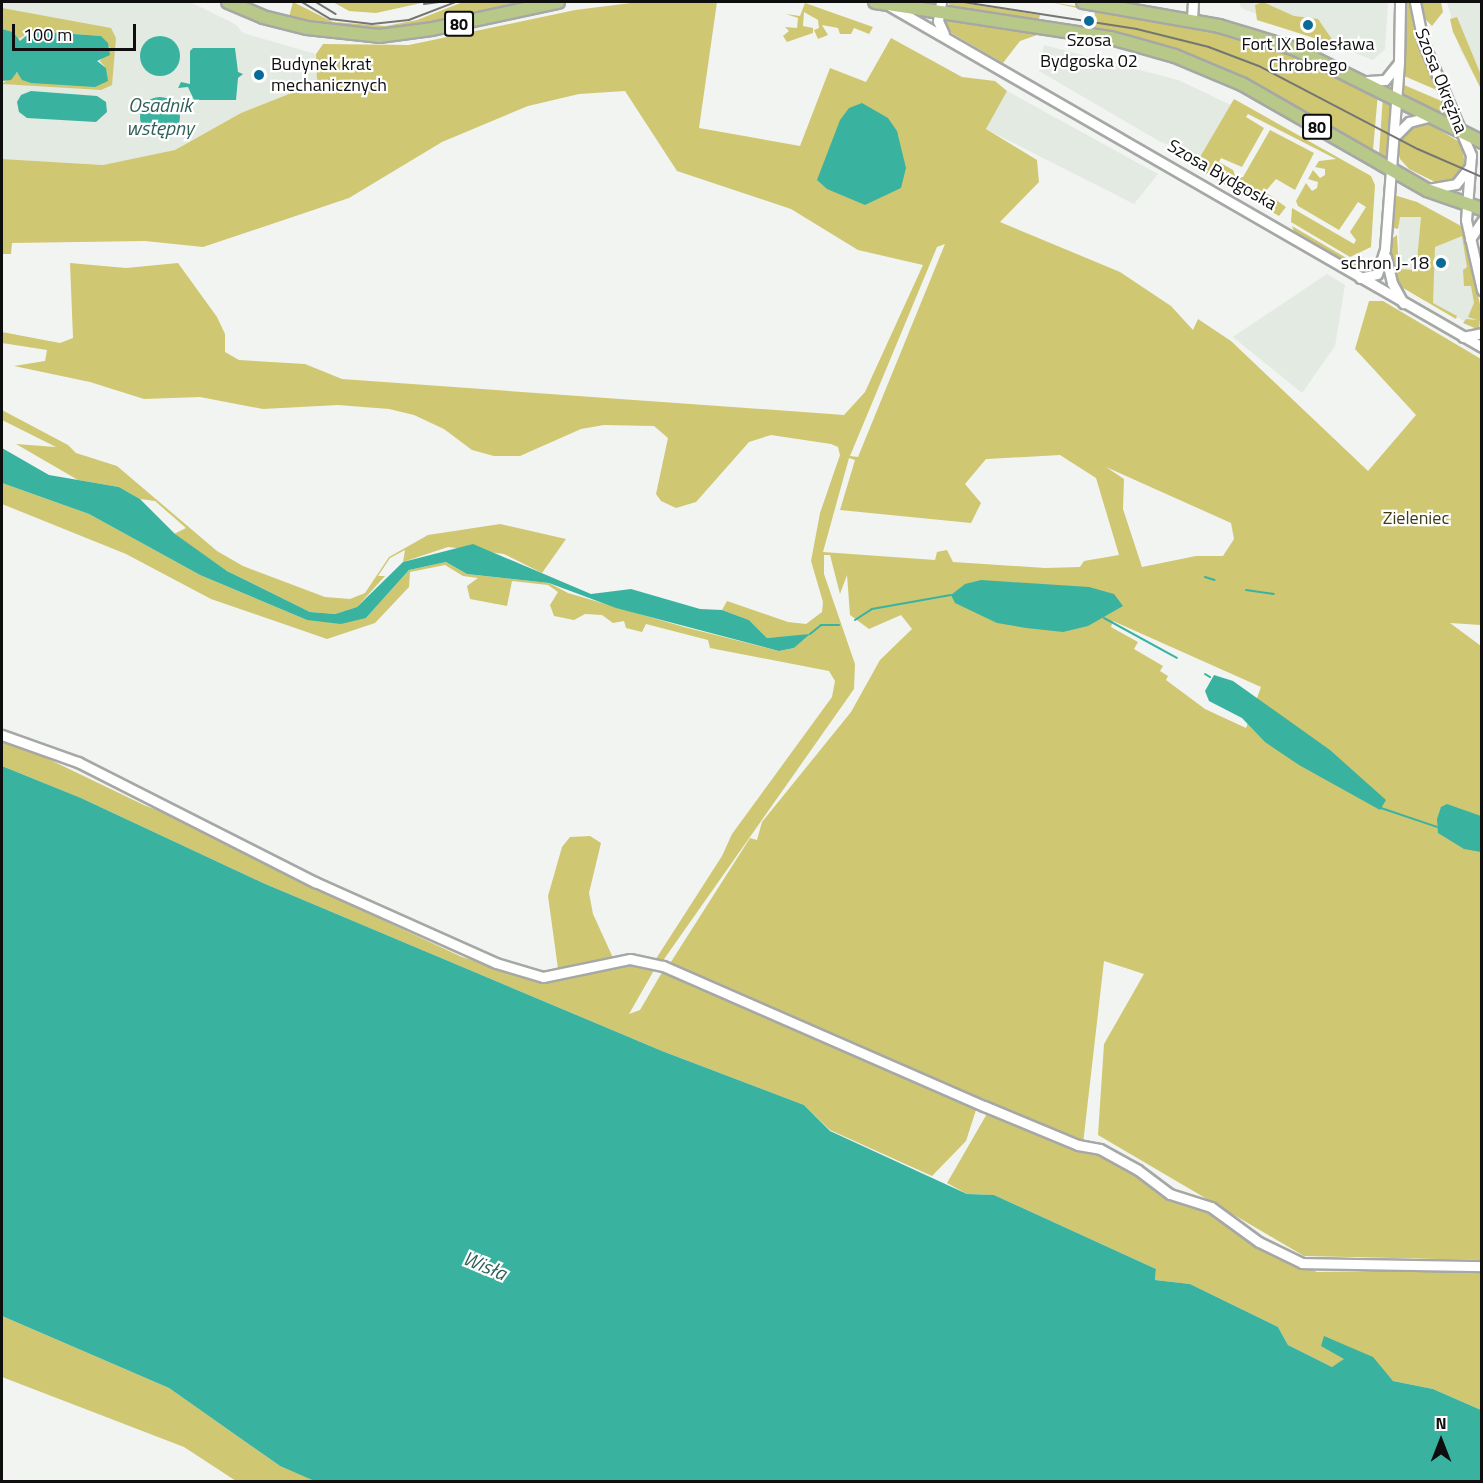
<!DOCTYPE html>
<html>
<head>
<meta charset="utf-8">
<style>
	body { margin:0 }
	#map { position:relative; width:1483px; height:1483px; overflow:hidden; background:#f1f4f1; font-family:"Titillium Web",sans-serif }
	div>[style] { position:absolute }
	.built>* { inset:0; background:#e2eae1 }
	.green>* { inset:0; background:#d0c773 }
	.water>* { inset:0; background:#39b3a0 }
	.round { border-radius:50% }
	.stream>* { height:2px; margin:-1px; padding:0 1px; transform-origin:1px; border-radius:1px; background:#39b3a0 }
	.roads { filter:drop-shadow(2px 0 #a5a8a4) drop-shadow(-2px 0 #a5a8a4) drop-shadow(0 2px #a5a8a4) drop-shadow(0 -2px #a5a8a4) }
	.minor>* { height:9px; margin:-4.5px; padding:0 4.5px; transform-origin:4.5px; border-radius:4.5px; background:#fff }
	.major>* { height:12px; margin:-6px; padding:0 6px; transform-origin:6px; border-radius:6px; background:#b8c888 }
	.tram>* { height:1.5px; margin:-0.75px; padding:0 0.75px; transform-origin:0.75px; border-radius:0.75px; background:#747674 }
	.dots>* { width:16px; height:16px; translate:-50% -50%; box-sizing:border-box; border:3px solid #fff; border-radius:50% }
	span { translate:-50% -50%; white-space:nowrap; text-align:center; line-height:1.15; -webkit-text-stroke:4.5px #fff; paint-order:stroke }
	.shield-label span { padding:2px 4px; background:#fff; border:2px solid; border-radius:4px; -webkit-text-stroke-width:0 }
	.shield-label { font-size:16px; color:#0d0e0d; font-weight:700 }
	.poi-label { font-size:18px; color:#0d0e0d }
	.left { translate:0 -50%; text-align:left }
	.right { translate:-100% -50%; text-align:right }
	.street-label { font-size:18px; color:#0d0e0d }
	.park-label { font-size:18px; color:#3e3a15 }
	.water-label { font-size:20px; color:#306158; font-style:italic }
	.frame { position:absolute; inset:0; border:3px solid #0d0e0d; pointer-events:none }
	.north { position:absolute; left:1411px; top:1411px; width:60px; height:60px; -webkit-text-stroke:4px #fff; paint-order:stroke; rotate:0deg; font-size:16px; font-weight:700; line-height:24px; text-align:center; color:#0d0e0d }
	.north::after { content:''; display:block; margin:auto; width:21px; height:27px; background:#0d0e0d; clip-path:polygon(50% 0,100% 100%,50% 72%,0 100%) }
	.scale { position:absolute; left:12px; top:24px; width:124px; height:27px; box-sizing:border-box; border:3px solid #0d0e0d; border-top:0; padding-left:8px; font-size:18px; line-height:21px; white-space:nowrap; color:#0d0e0d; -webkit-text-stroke:4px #fff; paint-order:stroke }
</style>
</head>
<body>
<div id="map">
	<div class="built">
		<div style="clip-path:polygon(2px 2px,190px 2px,235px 24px,243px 33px,316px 54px,317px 83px,241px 113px,175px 150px,103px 165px,2px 159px)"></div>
		<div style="clip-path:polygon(1239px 2px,1388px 2px,1385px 49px,1373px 60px,1241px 8px)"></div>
		<div style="clip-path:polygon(1447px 2px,1481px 2px,1481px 89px,1460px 49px)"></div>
		<div style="clip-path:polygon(1044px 45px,1178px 80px,1231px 105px,1200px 157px,1159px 141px,1039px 71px)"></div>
		<div style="clip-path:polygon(1007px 91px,1158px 174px,1134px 204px,986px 129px)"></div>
		<div style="clip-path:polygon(1399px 216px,1421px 217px,1416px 270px,1399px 270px)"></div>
		<div style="clip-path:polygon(1422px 231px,1462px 232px,1479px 329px,1417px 296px)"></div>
		<div style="clip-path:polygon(1327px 274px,1345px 285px,1335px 346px,1302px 393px,1233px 337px)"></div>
	</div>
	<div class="green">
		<div style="clip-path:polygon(293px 2px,333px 22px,386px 26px,417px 20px,463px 2px,531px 2px,421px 25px,377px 30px,289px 17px)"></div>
		<div style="clip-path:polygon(333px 2px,426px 2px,376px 13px,349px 11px)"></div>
		<div style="clip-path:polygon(evenodd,639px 2px,717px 2px,699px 128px,800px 146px,830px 68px,866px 82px,891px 38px,962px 77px,995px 81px,1007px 91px,986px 129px,1037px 160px,1039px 182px,1000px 222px,1120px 272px,1171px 306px,1193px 330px,1198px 319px,1231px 341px,1368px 471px,1416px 415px,1355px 349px,1369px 301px,1383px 301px,1481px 359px,1481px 625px,1450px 623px,1481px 646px,1481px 1260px,1304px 1256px,1098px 1135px,1104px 1044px,1144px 974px,1104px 961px,1083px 1144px,669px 965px,750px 838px,757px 840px,762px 822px,851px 712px,880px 660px,912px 629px,901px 615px,869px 629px,850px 615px,847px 575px,840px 594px,830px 555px,824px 555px,824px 574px,855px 664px,854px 689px,662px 962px,652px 965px,653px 972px,629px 1014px,640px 1010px,664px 969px,977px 1107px,966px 1141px,932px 1176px,830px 1130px,804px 1105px,662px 1051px,263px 883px,81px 798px,2px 766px,2px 742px,40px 755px,146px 806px,186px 820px,327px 894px,462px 957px,536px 979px,559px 976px,548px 896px,562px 847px,570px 837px,590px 836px,601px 843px,589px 893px,593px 914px,614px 960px,652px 965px,722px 856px,732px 834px,832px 697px,835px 681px,829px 671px,710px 648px,708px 640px,646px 624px,642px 632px,626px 628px,624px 621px,613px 623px,602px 615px,585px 614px,574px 620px,554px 616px,550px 605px,558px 592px,548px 585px,512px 581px,507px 606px,470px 599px,467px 586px,478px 578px,463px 576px,445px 565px,410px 572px,409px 587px,375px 623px,327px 639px,211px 599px,126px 554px,2px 504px,2px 483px,89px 514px,200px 575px,307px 620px,366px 618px,409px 570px,446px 562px,467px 574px,549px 583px,568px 593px,684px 627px,779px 651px,794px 648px,808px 635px,767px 638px,749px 620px,722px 610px,727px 601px,788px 622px,806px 624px,822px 612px,823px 602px,811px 561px,820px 513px,840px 455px,838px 447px,831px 444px,771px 435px,749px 442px,696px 502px,676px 508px,661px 501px,656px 494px,668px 438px,654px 426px,604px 425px,581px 429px,520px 456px,494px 456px,472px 450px,444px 429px,414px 415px,389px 409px,338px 405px,263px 409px,200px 397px,144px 399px,90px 382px,14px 366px,45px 361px,47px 350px,2px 343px,2px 332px,60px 343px,73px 338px,70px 263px,126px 268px,178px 263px,217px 317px,225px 334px,225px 352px,239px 360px,305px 364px,342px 379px,844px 415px,865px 392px,923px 265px,858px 250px,791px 209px,677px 171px,625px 91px,579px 94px,528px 106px,442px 142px,349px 198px,203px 247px,145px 241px,12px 243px,11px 254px,2px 254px,2px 159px,103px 165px,175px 150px,241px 113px,317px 83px,316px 54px,323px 44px,409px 45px,575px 10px,639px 2px,945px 244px,858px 457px,850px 456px,937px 247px,945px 244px,639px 2px,1060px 455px,1096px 478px,1119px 555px,1084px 561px,1080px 567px,1045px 568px,953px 562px,947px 550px,937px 552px,935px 560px,823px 552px,849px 458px,855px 460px,840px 510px,971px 523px,981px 503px,965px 484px,986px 459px,1060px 455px,639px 2px,1106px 467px,1231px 523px,1234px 539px,1223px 556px,1196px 556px,1142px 567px,1123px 509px,1124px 479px,1106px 467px,639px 2px,1113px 621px,1261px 687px,1246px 728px,1205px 709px,1166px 680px,1168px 676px,1160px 671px,1163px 666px,1134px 649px,1138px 642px,1111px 627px,1113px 621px)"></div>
		<div style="clip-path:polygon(947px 2px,956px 2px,1040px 15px,1038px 22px,954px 9px)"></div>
		<div style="clip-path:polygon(1050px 2px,1221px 30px,1288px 51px,1378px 93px,1373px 150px,1238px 75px,1175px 51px,1044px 23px,1093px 27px,1095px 12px)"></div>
		<div style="clip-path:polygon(1263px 2px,1294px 16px,1318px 19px,1336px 45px,1257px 20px,1255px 5px)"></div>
		<div style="clip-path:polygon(1405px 2px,1409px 2px,1414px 31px,1439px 91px,1404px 76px)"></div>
		<div style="clip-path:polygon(1420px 2px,1441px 2px,1443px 12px,1432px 26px,1425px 19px)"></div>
		<div style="clip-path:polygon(805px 3px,873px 27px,869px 34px,854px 28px,851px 34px,840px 34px,838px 28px,822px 25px,828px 35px,818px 39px,814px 30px,819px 28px,818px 20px,804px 12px,803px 26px,813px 28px,813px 33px,787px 42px,783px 36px,789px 31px,785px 27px,797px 28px,798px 18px,786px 14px,800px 16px)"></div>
		<div style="clip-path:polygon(2px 8px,111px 28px,116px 38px,112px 85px,101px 90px,2px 84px,16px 73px,107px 80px,106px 68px,100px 61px,110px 48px,101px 36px,32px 31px,18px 39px,13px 32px,2px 29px)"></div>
		<div style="clip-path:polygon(1457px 17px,1481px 75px,1481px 89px,1453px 32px,1450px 19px)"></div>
		<div style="clip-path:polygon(943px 18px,1037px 31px,1037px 35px,1020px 41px,1003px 63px,943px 28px)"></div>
		<div style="clip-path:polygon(1404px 85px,1444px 102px,1450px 118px,1403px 93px)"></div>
		<div style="clip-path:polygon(1383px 96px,1392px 100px,1387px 158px,1379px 154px)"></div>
		<div style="clip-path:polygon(1234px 99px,1371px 176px,1375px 185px,1371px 247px,1350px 257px,1291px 222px,1292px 208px,1354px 244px,1356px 240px,1350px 232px,1366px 207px,1358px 202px,1339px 230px,1298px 206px,1296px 201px,1306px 183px,1312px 191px,1317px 188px,1318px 182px,1308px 179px,1313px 170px,1320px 178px,1325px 175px,1325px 169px,1315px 167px,1319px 161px,1336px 159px,1248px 114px,1246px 117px,1264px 128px,1242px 167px,1221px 158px,1219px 162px,1233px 170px,1236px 178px,1243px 177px,1270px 130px,1314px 153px,1295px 190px,1276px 179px,1265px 192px,1286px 207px,1279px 216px,1195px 167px,1192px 154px,1200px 157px)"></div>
		<div style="clip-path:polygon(1420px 123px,1433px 126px,1461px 143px,1465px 164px,1456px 178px,1437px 183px,1409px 169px,1400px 159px,1397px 148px,1402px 134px)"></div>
		<div style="clip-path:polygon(1394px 195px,1417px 202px,1463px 227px,1481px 309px,1479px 330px,1463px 323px,1466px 319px,1477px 320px,1468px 317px,1474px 303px,1471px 286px,1464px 286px,1463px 270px,1467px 267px,1462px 236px,1435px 247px,1433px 303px,1457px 316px,1456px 319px,1398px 285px,1390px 262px,1390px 240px,1397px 235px,1399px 269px,1416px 270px,1421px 217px,1400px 217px,1398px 229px,1394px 228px,1391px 224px)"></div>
		<div style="clip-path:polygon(1292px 226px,1372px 273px,1364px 274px,1296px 236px)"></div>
		<div style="clip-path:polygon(2px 410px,68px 445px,76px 453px,117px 466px,217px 551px,243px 566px,325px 597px,350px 599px,365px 593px,389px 557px,428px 535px,500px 524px,566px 539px,542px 573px,504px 554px,448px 547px,403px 562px,405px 550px,390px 558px,378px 576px,385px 576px,357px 607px,335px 614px,310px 612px,227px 571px,174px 534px,186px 528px,155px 501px,140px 499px,119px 487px,78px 480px,16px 444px,56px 447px,2px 420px)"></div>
		<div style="clip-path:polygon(988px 1112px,1088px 1150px,1317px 1272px,1481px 1269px,1481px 1410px,1433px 1389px,1393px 1381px,1377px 1364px,1345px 1360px,1332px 1367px,1288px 1345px,1278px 1327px,1190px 1284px,1155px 1280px,1156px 1269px,994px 1195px,967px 1194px,947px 1183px)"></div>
		<div style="clip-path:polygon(2px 1316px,169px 1388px,280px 1466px,317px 1481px,236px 1481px,184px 1447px,2px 1377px)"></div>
	</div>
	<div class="water">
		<div style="clip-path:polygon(2px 29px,13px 32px,20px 41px,32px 31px,101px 36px,108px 43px,110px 55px,97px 61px,106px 68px,108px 81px,95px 87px,31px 83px,22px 80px,17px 72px,11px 80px,2px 81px)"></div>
		<div class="round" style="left:140px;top:36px;width:40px;height:40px"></div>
		<div style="clip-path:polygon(193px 48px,235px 48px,238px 72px,243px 74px,238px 78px,236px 100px,194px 100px,188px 87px,178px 88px,181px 82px,190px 84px,190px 51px)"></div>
		<div style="clip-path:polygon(31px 91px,97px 96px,106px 102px,107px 112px,96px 122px,27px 118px,19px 112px,17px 102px,21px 95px)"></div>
		<div class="round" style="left:140px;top:97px;width:40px;height:40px"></div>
		<div style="clip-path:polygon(862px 103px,888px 118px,897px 131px,906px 168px,901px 188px,865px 205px,827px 189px,817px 180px,840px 120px,849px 108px)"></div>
		<div style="clip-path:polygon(2px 448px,49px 475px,119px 487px,140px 499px,175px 534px,227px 571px,310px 612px,335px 614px,357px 607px,403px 562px,473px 544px,591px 594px,631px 589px,700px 609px,722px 610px,749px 620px,767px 638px,810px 634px,794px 648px,779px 651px,616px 608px,549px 583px,467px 574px,446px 562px,409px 570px,366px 618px,341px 624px,307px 620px,200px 575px,89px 514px,2px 483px)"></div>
		<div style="clip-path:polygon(981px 580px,1089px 587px,1114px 594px,1123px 606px,1088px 626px,1063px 632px,1026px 628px,997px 623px,955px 603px,951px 595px,965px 584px)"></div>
		<div style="clip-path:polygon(1214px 675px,1233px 681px,1330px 750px,1386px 800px,1380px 810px,1299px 765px,1265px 742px,1242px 718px,1209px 701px,1205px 691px)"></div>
		<div style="clip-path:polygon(2px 766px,81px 798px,263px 883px,662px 1051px,804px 1105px,830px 1131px,967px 1194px,994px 1195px,1156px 1269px,1155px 1280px,1190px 1284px,1278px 1327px,1288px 1345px,1332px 1367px,1344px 1359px,1321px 1346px,1324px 1336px,1373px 1357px,1393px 1381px,1433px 1389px,1481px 1410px,1481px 1481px,317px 1482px,280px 1466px,169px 1388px,2px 1316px)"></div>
		<div style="clip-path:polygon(1447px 804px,1481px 816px,1481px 852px,1464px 849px,1438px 833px,1437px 819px,1441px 807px)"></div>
	</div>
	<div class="stream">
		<div style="left:1205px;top:577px;width:10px;rotate:17deg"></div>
		<div style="left:1246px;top:590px;width:28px;rotate:8deg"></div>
		<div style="left:1104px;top:618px;width:83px;rotate:28.7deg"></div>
		<div style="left:855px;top:620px;width:20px;rotate:-33deg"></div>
		<div style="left:872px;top:609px;width:80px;rotate:-10deg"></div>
		<div style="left:810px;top:634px;width:14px;rotate:-39deg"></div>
		<div style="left:821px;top:625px;width:18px"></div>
		<div style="left:1205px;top:674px;width:6px;rotate:31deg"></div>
		<div style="left:1381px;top:808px;width:59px;rotate:18.7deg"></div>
	</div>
	<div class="roads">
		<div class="minor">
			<div style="left:941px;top:2px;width:19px;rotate:99deg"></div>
			<div style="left:938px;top:21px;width:14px;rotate:65deg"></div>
			<div style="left:1415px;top:2px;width:41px;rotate:78.7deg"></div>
			<div style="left:1423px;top:42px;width:123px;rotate:67deg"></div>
			<div style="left:1471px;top:155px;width:65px;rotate:94.4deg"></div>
			<div style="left:1466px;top:220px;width:72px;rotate:77.1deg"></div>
			<div style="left:890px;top:6px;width:683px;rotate:29.94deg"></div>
			<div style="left:1192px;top:20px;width:18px;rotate:-87deg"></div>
			<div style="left:1367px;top:81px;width:18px;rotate:-3deg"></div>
			<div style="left:1385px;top:80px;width:21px;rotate:-51deg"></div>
			<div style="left:1395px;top:136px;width:20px;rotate:-45deg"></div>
			<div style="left:1409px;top:122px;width:23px;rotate:-15deg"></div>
			<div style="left:1428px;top:189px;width:28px;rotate:-10deg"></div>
			<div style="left:1456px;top:184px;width:21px;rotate:-51deg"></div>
			<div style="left:1470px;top:239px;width:22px;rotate:-56deg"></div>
			<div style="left:1386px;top:257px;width:27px;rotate:77deg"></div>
			<div style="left:1392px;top:283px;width:23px;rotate:61deg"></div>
			<div style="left:1360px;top:278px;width:17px;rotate:-13deg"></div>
			<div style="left:1377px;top:274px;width:26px;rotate:-72deg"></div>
			<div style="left:1385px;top:249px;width:188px;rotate:-85.7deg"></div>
			<div style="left:1399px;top:62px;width:60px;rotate:-89deg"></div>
			<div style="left:1463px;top:337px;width:19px;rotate:-12deg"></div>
			<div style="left:2px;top:735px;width:81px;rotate:19.6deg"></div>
			<div style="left:78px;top:762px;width:266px;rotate:26.9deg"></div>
			<div style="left:315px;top:882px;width:198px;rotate:24.1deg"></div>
			<div style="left:496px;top:963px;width:49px;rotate:16.6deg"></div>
			<div style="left:543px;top:977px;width:89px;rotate:-11.7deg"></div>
			<div style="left:630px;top:959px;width:34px;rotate:12deg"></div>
			<div style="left:663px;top:966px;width:350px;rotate:23.6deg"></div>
			<div style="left:984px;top:1106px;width:102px;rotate:22.5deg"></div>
			<div style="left:1078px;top:1145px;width:22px;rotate:10deg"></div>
			<div style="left:1100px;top:1149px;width:43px;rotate:28.9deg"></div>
			<div style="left:1138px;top:1170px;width:40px;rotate:37deg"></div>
			<div style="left:1170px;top:1194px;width:43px;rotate:17.6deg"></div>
			<div style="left:1211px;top:1207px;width:59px;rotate:36.1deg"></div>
			<div style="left:1259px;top:1242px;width:48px;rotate:26deg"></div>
			<div style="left:1302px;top:1263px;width:180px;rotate:1deg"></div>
		</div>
		<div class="major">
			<div style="left:228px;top:2px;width:38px;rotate:23deg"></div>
			<div style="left:263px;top:17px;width:45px;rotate:14deg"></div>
			<div style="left:307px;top:28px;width:72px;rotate:6.3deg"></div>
			<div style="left:379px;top:36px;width:53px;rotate:-7.5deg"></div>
			<div style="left:432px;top:29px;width:129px;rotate:-12.1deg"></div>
			<div style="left:875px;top:2px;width:239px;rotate:8.7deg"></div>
			<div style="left:1111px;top:38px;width:66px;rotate:15.7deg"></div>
			<div style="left:1175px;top:56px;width:73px;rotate:22.7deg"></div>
			<div style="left:1242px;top:84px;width:213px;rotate:29.8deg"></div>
			<div style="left:1427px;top:190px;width:58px;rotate:19.1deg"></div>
			<div style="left:1083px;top:2px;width:138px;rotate:10deg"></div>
			<div style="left:1219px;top:26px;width:79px;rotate:16.8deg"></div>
			<div style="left:1295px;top:49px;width:209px;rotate:26.4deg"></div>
		</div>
	</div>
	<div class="tram">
		<div style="left:302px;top:2px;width:33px;rotate:31deg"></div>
		<div style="left:330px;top:19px;width:42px;rotate:6.8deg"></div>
		<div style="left:372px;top:24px;width:37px;rotate:-6deg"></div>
		<div style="left:409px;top:20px;width:50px;rotate:-21deg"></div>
		<div style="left:316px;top:2px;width:23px;rotate:31deg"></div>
		<div style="left:963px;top:2px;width:176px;rotate:8.8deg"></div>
		<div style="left:1137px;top:29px;width:74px;rotate:14deg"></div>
		<div style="left:1209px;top:47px;width:53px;rotate:20.8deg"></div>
		<div style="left:1259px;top:66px;width:179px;rotate:27.6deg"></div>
		<div style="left:1418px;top:149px;width:70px;rotate:23.6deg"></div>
		<div style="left:424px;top:4px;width:17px;rotate:-7deg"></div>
	</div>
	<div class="dots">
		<div style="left:1089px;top:21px;background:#096a98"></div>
		<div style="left:1308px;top:25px;background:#096a98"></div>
		<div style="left:259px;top:75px;background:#096a98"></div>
		<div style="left:1441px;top:263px;background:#096a98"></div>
	</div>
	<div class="shield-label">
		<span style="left:459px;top:24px">80</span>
		<span style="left:1317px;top:127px">80</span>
	</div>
	<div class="poi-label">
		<span style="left:1089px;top:51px">Szosa<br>Bydgoska 02</span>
		<span style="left:1308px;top:55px">Fort IX Bolesława<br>Chrobrego</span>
		<span class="left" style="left:271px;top:75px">Budynek krat<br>mechanicznych</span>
		<span class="right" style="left:1429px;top:263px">schron J-18</span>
	</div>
	<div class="street-label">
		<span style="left:1441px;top:81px;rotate:68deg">Szosa Okrężna</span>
		<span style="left:1222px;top:175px;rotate:30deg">Szosa Bydgoska</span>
	</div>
	<div class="park-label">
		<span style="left:1416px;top:518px">Zieleniec</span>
	</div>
	<div class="water-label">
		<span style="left:160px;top:116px">Osadnik<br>wstępny</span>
		<span style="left:485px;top:1265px;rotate:23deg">Wisła</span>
	</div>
	<div class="frame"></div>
	<div class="north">N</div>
	<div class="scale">100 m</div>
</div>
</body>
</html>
